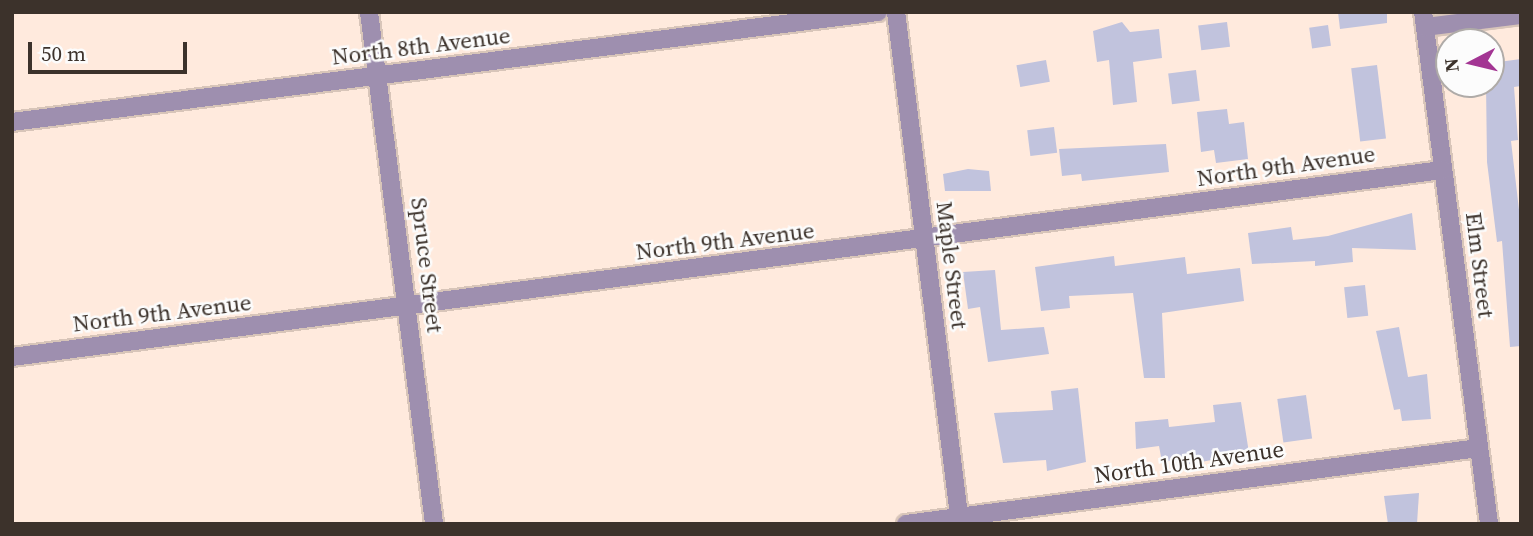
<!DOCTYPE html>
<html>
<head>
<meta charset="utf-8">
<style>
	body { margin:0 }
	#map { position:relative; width:1533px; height:536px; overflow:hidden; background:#ffeadd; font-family:"Source Serif 4",serif }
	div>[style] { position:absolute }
	.building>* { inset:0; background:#c1c3dd; transform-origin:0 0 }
	.roads { filter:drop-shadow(2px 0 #d8c5b9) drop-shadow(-2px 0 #d8c5b9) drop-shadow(0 2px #d8c5b9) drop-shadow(0 -2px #d8c5b9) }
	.minor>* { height:18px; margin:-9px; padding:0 9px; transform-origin:9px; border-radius:9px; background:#9e8faf }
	span { translate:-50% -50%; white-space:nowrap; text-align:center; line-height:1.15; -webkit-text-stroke:5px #fcfcfc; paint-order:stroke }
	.street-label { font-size:23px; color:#3c322b }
	.frame { position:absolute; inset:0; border:14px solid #3c322b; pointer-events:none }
	.north { position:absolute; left:1435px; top:28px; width:70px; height:70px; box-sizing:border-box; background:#fcfcfc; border:2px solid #afaba8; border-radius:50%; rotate:263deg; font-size:19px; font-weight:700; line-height:28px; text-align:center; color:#3c322b }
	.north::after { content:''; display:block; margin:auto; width:24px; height:32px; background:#a33593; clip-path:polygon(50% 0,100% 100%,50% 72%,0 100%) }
	.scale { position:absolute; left:28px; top:42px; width:159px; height:32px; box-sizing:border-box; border:4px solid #3c322b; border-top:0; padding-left:9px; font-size:21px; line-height:24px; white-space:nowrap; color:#3c322b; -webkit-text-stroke:5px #fcfcfc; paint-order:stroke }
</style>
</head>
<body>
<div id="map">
	<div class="building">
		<div style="clip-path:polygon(1338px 12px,1387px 12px,1387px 23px,1340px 29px)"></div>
		<div style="clip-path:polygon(1122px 22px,1130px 32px,1159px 29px,1162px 58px,1133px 62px,1137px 102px,1113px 105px,1109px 60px,1097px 62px,1093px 31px)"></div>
		<div style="left:1227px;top:22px;width:25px;height:29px;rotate:83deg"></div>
		<div style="left:1328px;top:25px;width:21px;height:19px;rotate:82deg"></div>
		<div style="clip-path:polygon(1521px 59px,1521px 86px,1514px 87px,1518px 140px,1511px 141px,1521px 227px,1521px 346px,1510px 347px,1502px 241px,1497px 242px,1487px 162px,1486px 84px,1491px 84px,1491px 63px)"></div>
		<div style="left:1046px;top:60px;width:22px;height:30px;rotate:80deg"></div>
		<div style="left:1377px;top:65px;width:74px;height:26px;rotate:83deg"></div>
		<div style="left:1196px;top:70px;width:31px;height:28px;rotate:83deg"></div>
		<div style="clip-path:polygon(1227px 109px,1229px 124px,1244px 122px,1248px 159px,1216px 163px,1214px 150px,1201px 152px,1197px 112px)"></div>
		<div style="left:1054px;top:127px;width:26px;height:27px;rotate:83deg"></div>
		<div style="clip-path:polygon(1166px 144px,1169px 172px,1082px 181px,1081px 174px,1062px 176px,1059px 149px)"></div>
		<div style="clip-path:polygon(968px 169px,989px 171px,991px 191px,945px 191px,943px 174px)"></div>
		<div style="clip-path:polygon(1412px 213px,1416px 250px,1352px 248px,1353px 262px,1315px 266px,1315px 261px,1252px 264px,1248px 233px,1291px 227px,1293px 240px,1328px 236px)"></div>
		<div style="clip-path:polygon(1114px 256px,1115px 266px,1185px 257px,1187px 274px,1240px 268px,1244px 301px,1162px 313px,1165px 378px,1144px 378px,1133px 293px,1069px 296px,1070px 308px,1041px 311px,1035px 267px)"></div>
		<div style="clip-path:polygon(995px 270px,1001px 330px,1044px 327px,1049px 354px,988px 362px,980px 307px,968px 309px,963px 272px)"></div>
		<div style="left:1365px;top:285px;width:31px;height:21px;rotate:84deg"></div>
		<div style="clip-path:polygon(1399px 327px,1408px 377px,1427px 374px,1431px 419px,1402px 421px,1400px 409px,1394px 410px,1376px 331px)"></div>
		<div style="clip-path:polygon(1078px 388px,1086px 462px,1047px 471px,1046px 460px,1003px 463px,994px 413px,1053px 410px,1051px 391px)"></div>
		<div style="left:1306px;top:395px;width:44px;height:29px;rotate:82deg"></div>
		<div style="clip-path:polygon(1241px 402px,1249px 453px,1185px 465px,1184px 459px,1162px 462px,1159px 446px,1136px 449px,1135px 422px,1168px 419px,1169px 427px,1215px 422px,1213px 405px)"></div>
		<div style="clip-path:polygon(1419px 493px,1417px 524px,1388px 524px,1384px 496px)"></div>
	</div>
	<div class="roads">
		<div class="minor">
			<div style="left:369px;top:12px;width:516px;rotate:82.76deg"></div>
			<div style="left:896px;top:12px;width:516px;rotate:82.87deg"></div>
			<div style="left:1423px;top:12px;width:516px;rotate:82.65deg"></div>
			<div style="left:1425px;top:27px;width:97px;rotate:-7.1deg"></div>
			<div style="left:12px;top:122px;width:873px;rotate:-7.24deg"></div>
			<div style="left:12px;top:357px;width:1443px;rotate:-7.45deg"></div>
			<div style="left:906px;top:524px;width:578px;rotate:-7.56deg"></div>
		</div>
	</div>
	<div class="street-label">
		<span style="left:421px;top:46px;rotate:-7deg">North 8th Avenue</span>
		<span style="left:1286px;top:166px;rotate:-8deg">North 9th Avenue</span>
		<span style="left:725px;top:241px;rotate:-7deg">North 9th Avenue</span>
		<span style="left:427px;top:265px;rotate:83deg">Spruce Street</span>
		<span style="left:952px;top:265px;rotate:83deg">Maple Street</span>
		<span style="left:1480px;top:265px;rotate:83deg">Elm Street</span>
		<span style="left:162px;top:313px;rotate:-7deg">North 9th Avenue</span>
		<span style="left:1189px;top:462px;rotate:-8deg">North 10th Avenue</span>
	</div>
	<div class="frame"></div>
	<div class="north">N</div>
	<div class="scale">50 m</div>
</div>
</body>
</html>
